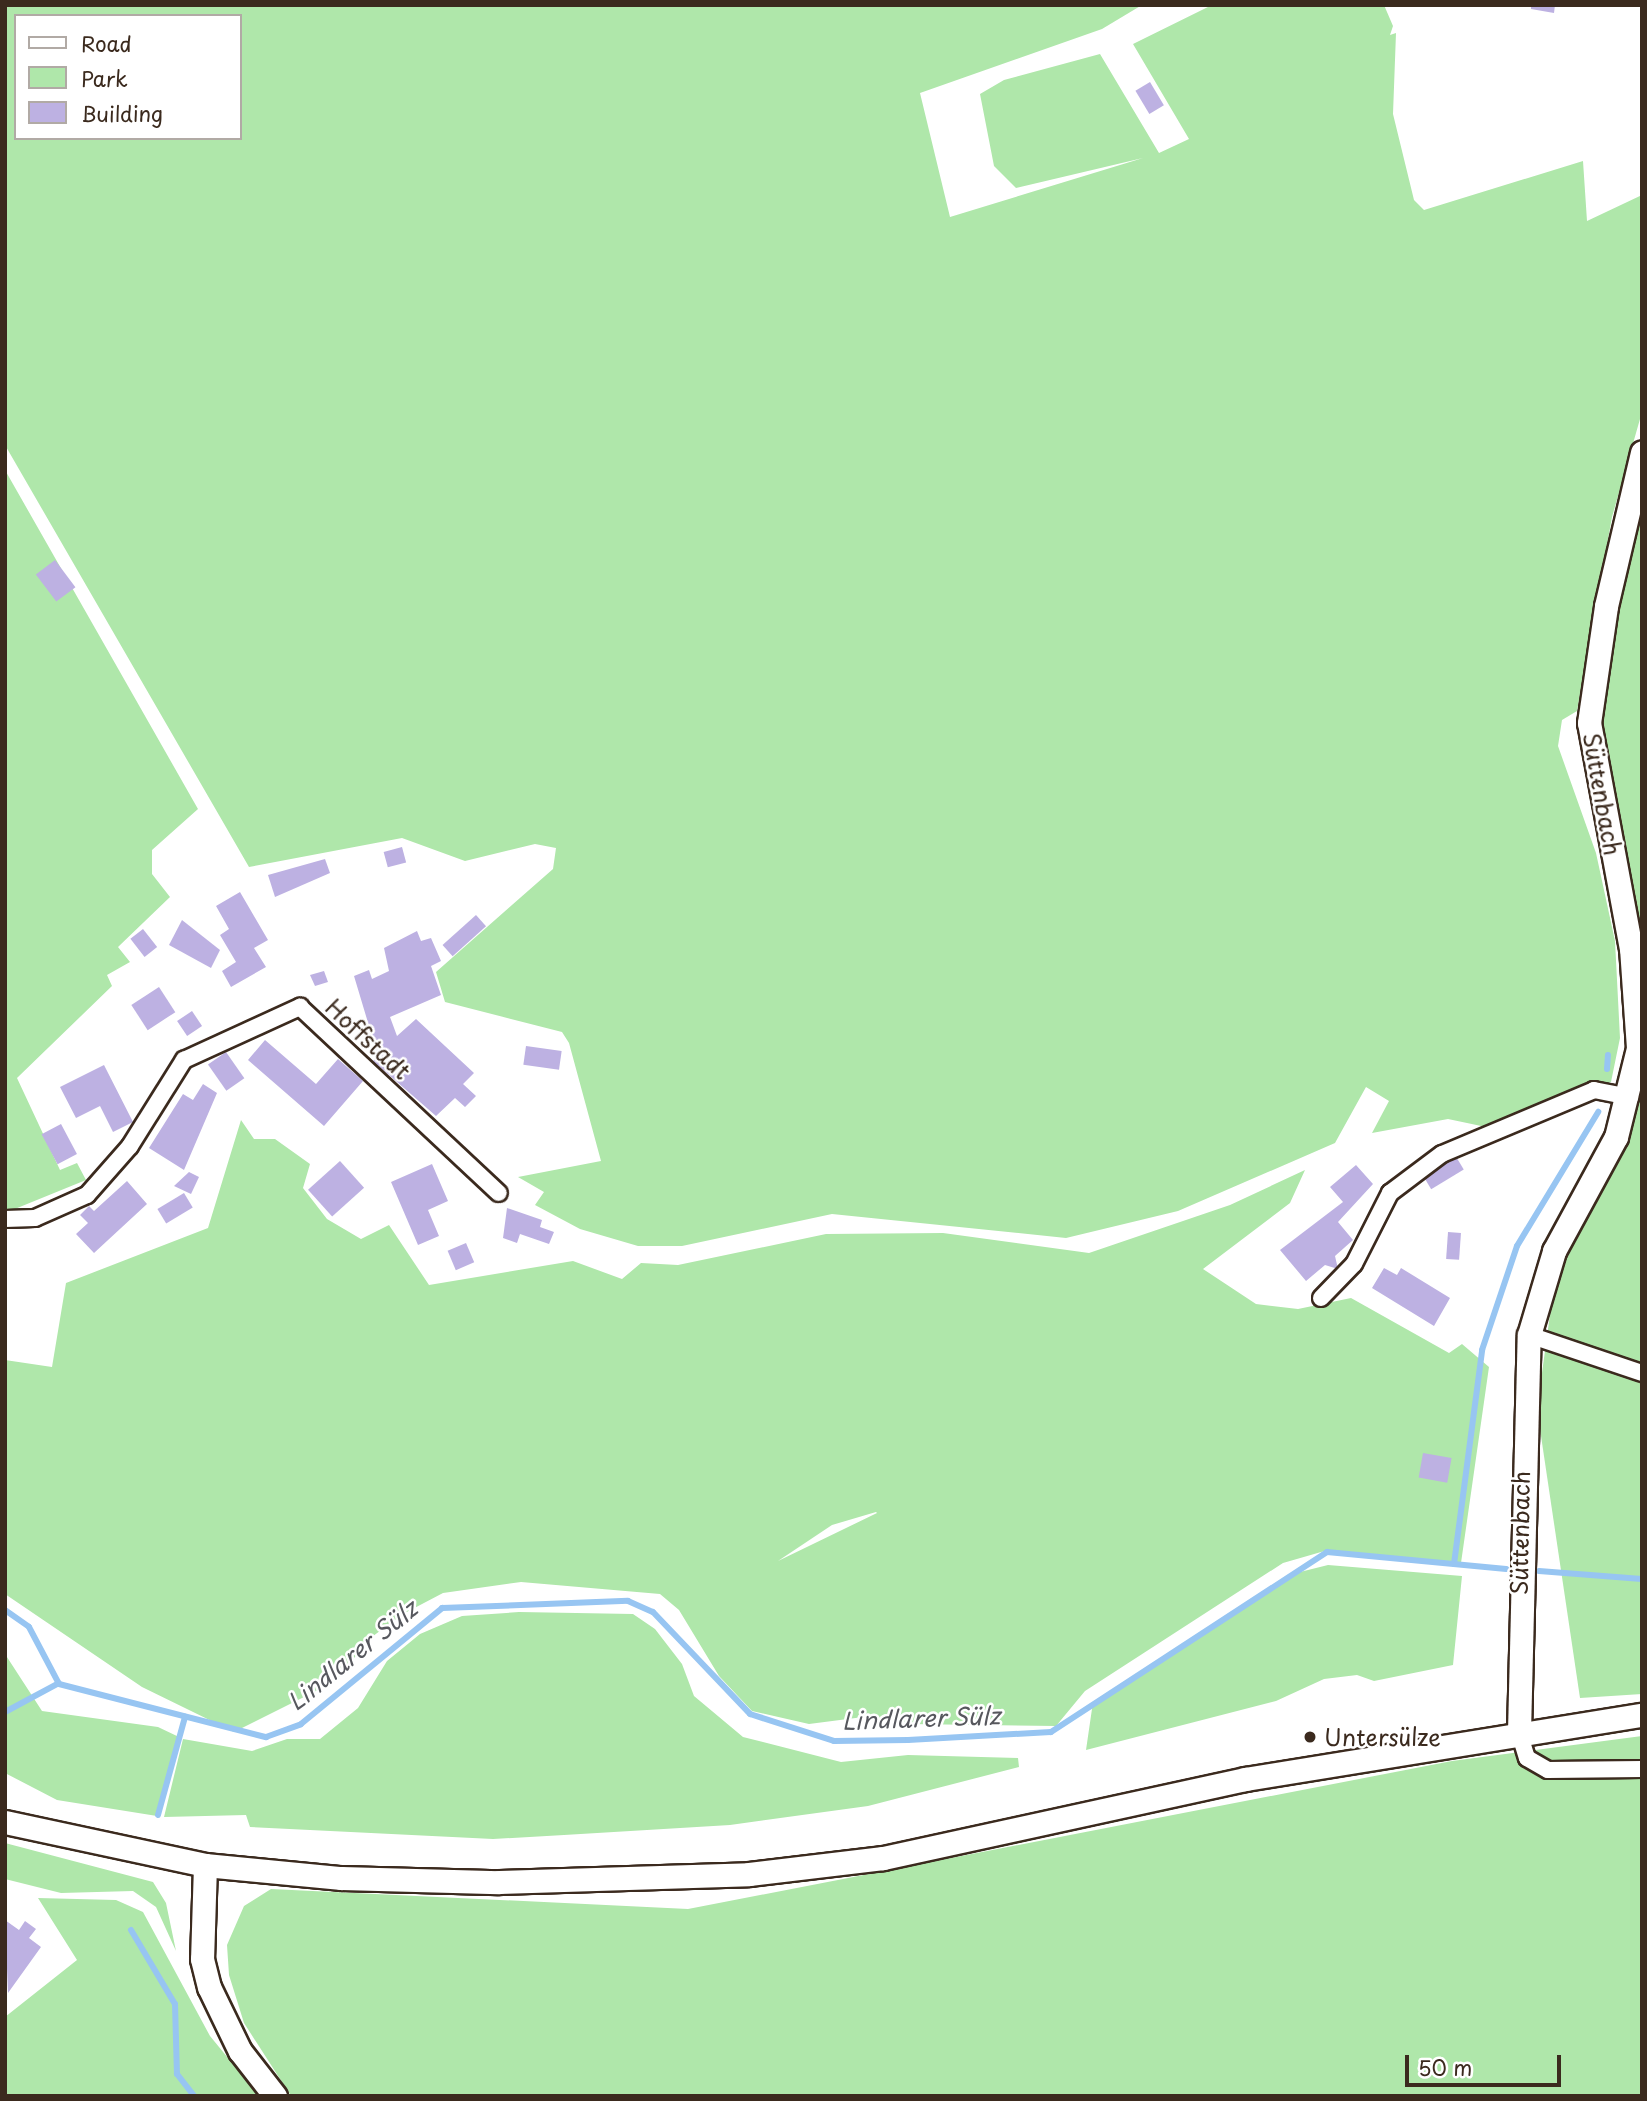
<!DOCTYPE html>
<html>
<head>
<meta charset="utf-8">
<style>
	body { margin:0 }
	#map { position:relative; width:1647px; height:2101px; overflow:hidden; background:#fff; font-family:"Playpen Sans",sans-serif }
	div>[style] { position:absolute }
	.green>* { inset:0; background:#afe7aa }
	.stream>* { height:6px; margin:-3px; padding:0 3px; transform-origin:3px; border-radius:3px; background:#97c5f2 }
	.building>* { inset:0; background:#bdb1e2; transform-origin:0 0 }
	.roads { filter:drop-shadow(2px 0 #3b2a1e) drop-shadow(-2px 0 #3b2a1e) drop-shadow(0 2px #3b2a1e) drop-shadow(0 -2px #3b2a1e) }
	.street>* { height:16px; margin:-8px; padding:0 8px; transform-origin:8px; border-radius:8px; background:#fff }
	.secondary>* { height:23px; margin:-11.5px; padding:0 11.5px; transform-origin:11.5px; border-radius:11.5px; background:#fff }
	.dots>* { width:19px; height:19px; translate:-50% -50%; box-sizing:border-box; border:4px solid #fff; border-radius:50% }
	span { translate:-50% -50%; white-space:nowrap; text-align:center; line-height:1.15; -webkit-text-stroke:5px #fff; paint-order:stroke }
	.street-label { font-size:23px; color:#3b2a1e }
	.poi-label { font-size:23px; color:#3b2a1e }
	.left { translate:0 -50%; text-align:left }
	.water-label { font-size:24px; color:#57585e; font-style:italic }
	.frame { position:absolute; inset:0; border:7px solid #3b2a1e; pointer-events:none }
	.legend { position:absolute; left:14px; top:14px; width:228px; height:126px; box-sizing:border-box; background:#fff; border:2px solid #b1aaa5; margin:0; padding:9px 12px; list-style:none; font-size:21px; color:#3b2a1e }
	.legend li { display:flex; align-items:center; gap:14px; height:35px }
	.legend b { width:35px; border:2px solid #b1aaa5 }
	.scale { position:absolute; left:1405px; top:2055px; width:156px; height:32px; box-sizing:border-box; border:4px solid #3b2a1e; border-top:0; padding-left:9px; font-size:21px; line-height:24px; white-space:nowrap; color:#3b2a1e; -webkit-text-stroke:5px #fff; paint-order:stroke }
</style>
</head>
<body>
<div id="map">
	<div class="green">
		<div style="clip-path:polygon(evenodd,5px 5px,1142px 5px,1102px 29px,920px 93px,950px 217px,1143px 158px,1016px 188px,994px 166px,980px 94px,1004px 80px,1100px 54px,1159px 153px,1189px 139px,1133px 44px,1212px 5px,1384px 5px,1393px 26px,1390px 35px,1396px 33px,1393px 114px,1414px 200px,1424px 210px,1583px 161px,1587px 221px,1642px 195px,1642px 412px,1612px 517px,1577px 711px,1562px 720px,1558px 746px,1596px 853px,1615px 941px,1620px 1038px,1611px 1082px,1486px 1127px,1448px 1119px,1372px 1133px,1389px 1101px,1366px 1087px,1335px 1143px,1178px 1211px,1066px 1238px,832px 1214px,682px 1246px,638px 1246px,580px 1229px,535px 1205px,544px 1192px,518px 1177px,601px 1161px,569px 1043px,562px 1032px,445px 1002px,436px 972px,553px 869px,556px 848px,535px 844px,465px 861px,402px 838px,249px 867px,5px 445px,5px 5px,16px 16px,240px 16px,240px 138px,16px 138px,16px 16px)"></div>
		<div style="clip-path:polygon(5px 470px,198px 809px,152px 850px,152px 874px,170px 897px,118px 947px,130px 962px,107px 975px,112px 986px,17px 1078px,60px 1170px,77px 1163px,86px 1180px,5px 1213px)"></div>
		<div style="clip-path:polygon(1642px 474px,1642px 967px,1610px 813px,1598px 704px)"></div>
		<div style="clip-path:polygon(1642px 1075px,1642px 1694px,1580px 1698px,1537px 1409px,1556px 1271px)"></div>
		<div style="clip-path:polygon(evenodd,241px 1120px,254px 1139px,275px 1139px,310px 1164px,303px 1188px,327px 1219px,361px 1239px,389px 1225px,429px 1285px,573px 1261px,622px 1279px,641px 1263px,678px 1265px,826px 1234px,943px 1233px,1089px 1253px,1230px 1205px,1305px 1170px,1290px 1203px,1203px 1269px,1256px 1304px,1298px 1309px,1351px 1298px,1449px 1353px,1462px 1344px,1489px 1367px,1461px 1563px,1328px 1550px,1283px 1563px,1085px 1691px,1056px 1726px,909px 1724px,871px 1716px,809px 1724px,752px 1711px,719px 1676px,679px 1610px,660px 1594px,521px 1582px,443px 1593px,403px 1614px,369px 1639px,336px 1681px,234px 1732px,142px 1687px,5px 1594px,5px 1360px,52px 1367px,66px 1283px,208px 1228px,241px 1120px,876px 1512px,877px 1513px,778px 1561px,832px 1525px,876px 1512px)"></div>
		<div style="clip-path:polygon(1328px 1565px,1462px 1576px,1453px 1665px,1374px 1681px,1357px 1675px,1324px 1679px,1276px 1701px,1086px 1750px,1093px 1702px,1292px 1574px)"></div>
		<div style="clip-path:polygon(519px 1612px,633px 1614px,655px 1629px,682px 1664px,694px 1696px,743px 1737px,841px 1762px,908px 1755px,1018px 1758px,1019px 1767px,868px 1806px,730px 1825px,564px 1835px,493px 1839px,250px 1827px,246px 1815px,164px 1817px,183px 1739px,252px 1751px,287px 1739px,320px 1739px,358px 1708px,387px 1661px,420px 1634px,462px 1616px)"></div>
		<div style="clip-path:polygon(5px 1654px,42px 1711px,158px 1727px,179px 1737px,157px 1816px,57px 1800px,5px 1773px)"></div>
		<div style="clip-path:polygon(1642px 1736px,1642px 2096px,291px 2096px,244px 2023px,229px 1975px,227px 1945px,244px 1906px,271px 1889px,688px 1909px,1452px 1761px)"></div>
		<div style="clip-path:polygon(5px 1843px,153px 1882px,166px 1903px,176px 1951px,156px 1907px,133px 1891px,61px 1893px,5px 1879px)"></div>
		<div style="clip-path:polygon(38px 1898px,116px 1900px,143px 1912px,210px 2036px,259px 2096px,5px 2096px,5px 2017px,77px 1960px)"></div>
	</div>
	<div class="stream">
		<div style="left:1607px;top:1069px;width:14px;rotate:-86deg"></div>
		<div style="left:1454px;top:1564px;width:216px;rotate:-82.5deg"></div>
		<div style="left:1482px;top:1350px;width:110px;rotate:-71.4deg"></div>
		<div style="left:1517px;top:1246px;width:157px;rotate:-58.8deg"></div>
		<div style="left:1539px;top:1571px;width:103px;rotate:4.4deg"></div>
		<div style="left:5px;top:1610px;width:29px;rotate:35deg"></div>
		<div style="left:29px;top:1627px;width:64px;rotate:62.2deg"></div>
		<div style="left:59px;top:1684px;width:214px;rotate:14.4deg"></div>
		<div style="left:266px;top:1737px;width:37px;rotate:-20deg"></div>
		<div style="left:301px;top:1724px;width:183px;rotate:-39.4deg"></div>
		<div style="left:442px;top:1608px;width:186px;rotate:-2.2deg"></div>
		<div style="left:628px;top:1601px;width:27px;rotate:24deg"></div>
		<div style="left:653px;top:1612px;width:141px;rotate:46.4deg"></div>
		<div style="left:750px;top:1714px;width:88px;rotate:17.8deg"></div>
		<div style="left:834px;top:1741px;width:74px;rotate:-0.8deg"></div>
		<div style="left:908px;top:1740px;width:143px;rotate:-3.2deg"></div>
		<div style="left:1051px;top:1732px;width:330px;rotate:-33.1deg"></div>
		<div style="left:1327px;top:1552px;width:180px;rotate:5.4deg"></div>
		<div style="left:5px;top:1712px;width:61px;rotate:-28.2deg"></div>
		<div style="left:158px;top:1815px;width:102px;rotate:-74.6deg"></div>
		<div style="left:131px;top:1930px;width:86px;rotate:59.3deg"></div>
		<div style="left:175px;top:2004px;width:70px;rotate:88.4deg"></div>
		<div style="left:177px;top:2074px;width:28px;rotate:52deg"></div>
	</div>
	<div class="building">
		<div style="clip-path:polygon(1531px 5px,1555px 5px,1554px 13px,1531px 9px)"></div>
		<div style="left:1150px;top:82px;width:27px;height:17px;rotate:59deg"></div>
		<div style="left:55px;top:560px;width:34px;height:24px;rotate:53deg"></div>
		<div style="left:402px;top:847px;width:16px;height:19px;rotate:75deg"></div>
		<div style="clip-path:polygon(325px 859px,330px 873px,275px 897px,268px 875px)"></div>
		<div style="clip-path:polygon(240px 892px,268px 940px,254px 948px,266px 967px,231px 987px,222px 971px,236px 962px,220px 935px,229px 929px,216px 906px)"></div>
		<div style="left:476px;top:915px;width:15px;height:45px;rotate:48deg"></div>
		<div style="clip-path:polygon(182px 920px,220px 950px,211px 968px,169px 945px)"></div>
		<div style="left:143px;top:929px;width:23px;height:16px;rotate:52deg"></div>
		<div style="clip-path:polygon(417px 931px,421px 941px,431px 938px,441px 961px,431px 966px,441px 995px,390px 1017px,397px 1036px,416px 1019px,474px 1073px,463px 1084px,476px 1096px,465px 1107px,455px 1098px,436px 1116px,373px 1061px,378px 1056px,354px 976px,369px 970px,372px 979px,389px 971px,384px 948px)"></div>
		<div style="clip-path:polygon(324px 971px,328px 982px,315px 986px,310px 975px)"></div>
		<div style="left:159px;top:987px;width:30px;height:33px;rotate:57deg"></div>
		<div style="left:192px;top:1011px;width:18px;height:18px;rotate:56deg"></div>
		<div style="clip-path:polygon(265px 1040px,316px 1084px,338px 1059px,363px 1081px,324px 1126px,248px 1060px)"></div>
		<div style="left:526px;top:1046px;width:36px;height:19px;rotate:8deg"></div>
		<div style="left:226px;top:1052px;width:32px;height:22px;rotate:55deg"></div>
		<div style="clip-path:polygon(104px 1065px,133px 1122px,113px 1132px,100px 1106px,76px 1118px,60px 1087px)"></div>
		<div style="clip-path:polygon(203px 1084px,217px 1093px,184px 1170px,149px 1148px,183px 1094px,193px 1100px)"></div>
		<div style="left:61px;top:1124px;width:34px;height:22px;rotate:62deg"></div>
		<div style="left:1455px;top:1155px;width:17px;height:38px;rotate:59deg"></div>
		<div style="left:340px;top:1161px;width:36px;height:43px;rotate:48deg"></div>
		<div style="clip-path:polygon(432px 1164px,448px 1201px,428px 1210px,439px 1236px,418px 1245px,391px 1182px)"></div>
		<div style="clip-path:polygon(1356px 1165px,1373px 1184px,1338px 1222px,1353px 1240px,1335px 1256px,1338px 1269px,1325px 1265px,1306px 1281px,1280px 1250px,1343px 1202px,1330px 1187px)"></div>
		<div style="clip-path:polygon(189px 1172px,199px 1177px,191px 1194px,174px 1186px)"></div>
		<div style="clip-path:polygon(127px 1181px,147px 1204px,94px 1253px,76px 1234px,88px 1223px,80px 1215px,89px 1206px,94px 1211px)"></div>
		<div style="left:184px;top:1193px;width:17px;height:31px;rotate:59deg"></div>
		<div style="clip-path:polygon(507px 1208px,542px 1220px,540px 1227px,554px 1232px,549px 1244px,520px 1234px,517px 1243px,503px 1238px)"></div>
		<div style="left:1448px;top:1232px;width:13px;height:27px;rotate:4deg"></div>
		<div style="left:466px;top:1243px;width:21px;height:20px;rotate:67deg"></div>
		<div style="clip-path:polygon(1384px 1268px,1397px 1275px,1401px 1268px,1450px 1298px,1434px 1326px,1372px 1288px)"></div>
		<div style="left:1423px;top:1453px;width:29px;height:25px;rotate:10deg"></div>
		<div style="clip-path:polygon(5px 1920px,19px 1930px,25px 1921px,36px 1929px,29px 1938px,41px 1947px,8px 1993px)"></div>
	</div>
	<div class="roads">
		<div class="street">
			<div style="left:5px;top:1219px;width:30px;rotate:-2deg"></div>
			<div style="left:35px;top:1218px;width:57px;rotate:-23.9deg"></div>
			<div style="left:87px;top:1195px;width:65px;rotate:-48.7deg"></div>
			<div style="left:130px;top:1146px;width:102px;rotate:-57.9deg"></div>
			<div style="left:184px;top:1060px;width:128px;rotate:-24.6deg"></div>
			<div style="left:300px;top:1007px;width:272px;rotate:43.1deg"></div>
			<div style="left:1321px;top:1298px;width:47px;rotate:-45.9deg"></div>
			<div style="left:1354px;top:1264px;width:80px;rotate:-63.1deg"></div>
			<div style="left:1390px;top:1193px;width:65px;rotate:-36.9deg"></div>
			<div style="left:1442px;top:1154px;width:165px;rotate:-22.8deg"></div>
			<div style="left:1594px;top:1090px;width:37px;rotate:11deg"></div>
			<div style="left:1529px;top:1335px;width:119px;rotate:18.6deg"></div>
			<div style="left:1519px;top:1732px;width:27px;rotate:73deg"></div>
			<div style="left:1527px;top:1758px;width:24px;rotate:30deg"></div>
			<div style="left:1548px;top:1770px;width:94px;rotate:-0.6deg"></div>
		</div>
		<div class="secondary">
			<div style="left:1519px;top:1732px;width:397px;rotate:-88.6deg"></div>
			<div style="left:1529px;top:1335px;width:88px;rotate:-73.4deg"></div>
			<div style="left:1554px;top:1251px;width:130px;rotate:-61.5deg"></div>
			<div style="left:1616px;top:1137px;width:92px;rotate:-76.1deg"></div>
			<div style="left:1638px;top:1048px;width:99px;rotate:-94deg"></div>
			<div style="left:1631px;top:949px;width:230px;rotate:-100.5deg"></div>
			<div style="left:1589px;top:723px;width:118px;rotate:-81.7deg"></div>
			<div style="left:1606px;top:606px;width:158px;rotate:-76.8deg"></div>
			<div style="left:5px;top:1822px;width:205px;rotate:12.1deg"></div>
			<div style="left:205px;top:1865px;width:137px;rotate:5.5deg"></div>
			<div style="left:341px;top:1878px;width:158px;rotate:1.5deg"></div>
			<div style="left:499px;top:1882px;width:250px;rotate:-1.8deg"></div>
			<div style="left:749px;top:1874px;width:135px;rotate:-6.8deg"></div>
			<div style="left:883px;top:1858px;width:371px;rotate:-12.3deg"></div>
			<div style="left:1245px;top:1779px;width:402px;rotate:-9.2deg"></div>
			<div style="left:205px;top:1865px;width:94px;rotate:91.8deg"></div>
			<div style="left:202px;top:1959px;width:29px;rotate:76deg"></div>
			<div style="left:209px;top:1987px;width:71px;rotate:64.2deg"></div>
			<div style="left:240px;top:2051px;width:57px;rotate:52.1deg"></div>
		</div>
	</div>
	<div class="dots">
		<div style="left:1310px;top:1737px;background:#3b2a1e"></div>
	</div>
	<div class="street-label">
		<span style="left:1602px;top:794px;rotate:80deg">Süttenbach</span>
		<span style="left:368px;top:1039px;rotate:43deg">Hoffstadt</span>
		<span style="left:1520px;top:1533px;rotate:-89deg">Süttenbach</span>
	</div>
	<div class="poi-label">
		<span class="left" style="left:1324px;top:1737px">Untersülze</span>
	</div>
	<div class="water-label">
		<span style="left:352px;top:1655px;rotate:-39deg">Lindlarer Sülz</span>
		<span style="left:921px;top:1718px;rotate:-2deg">Lindlarer Sülz</span>
	</div>
	<div class="frame"></div>
	<ul class="legend">
	<li><b style="height:9px;background:#fff"></b>Road</li>
	<li><b style="height:19px;background:#afe7aa"></b>Park</li>
	<li><b style="height:19px;background:#bdb1e2"></b>Building</li>
	</ul>
	<div class="scale">50 m</div>
</div>
</body>
</html>
